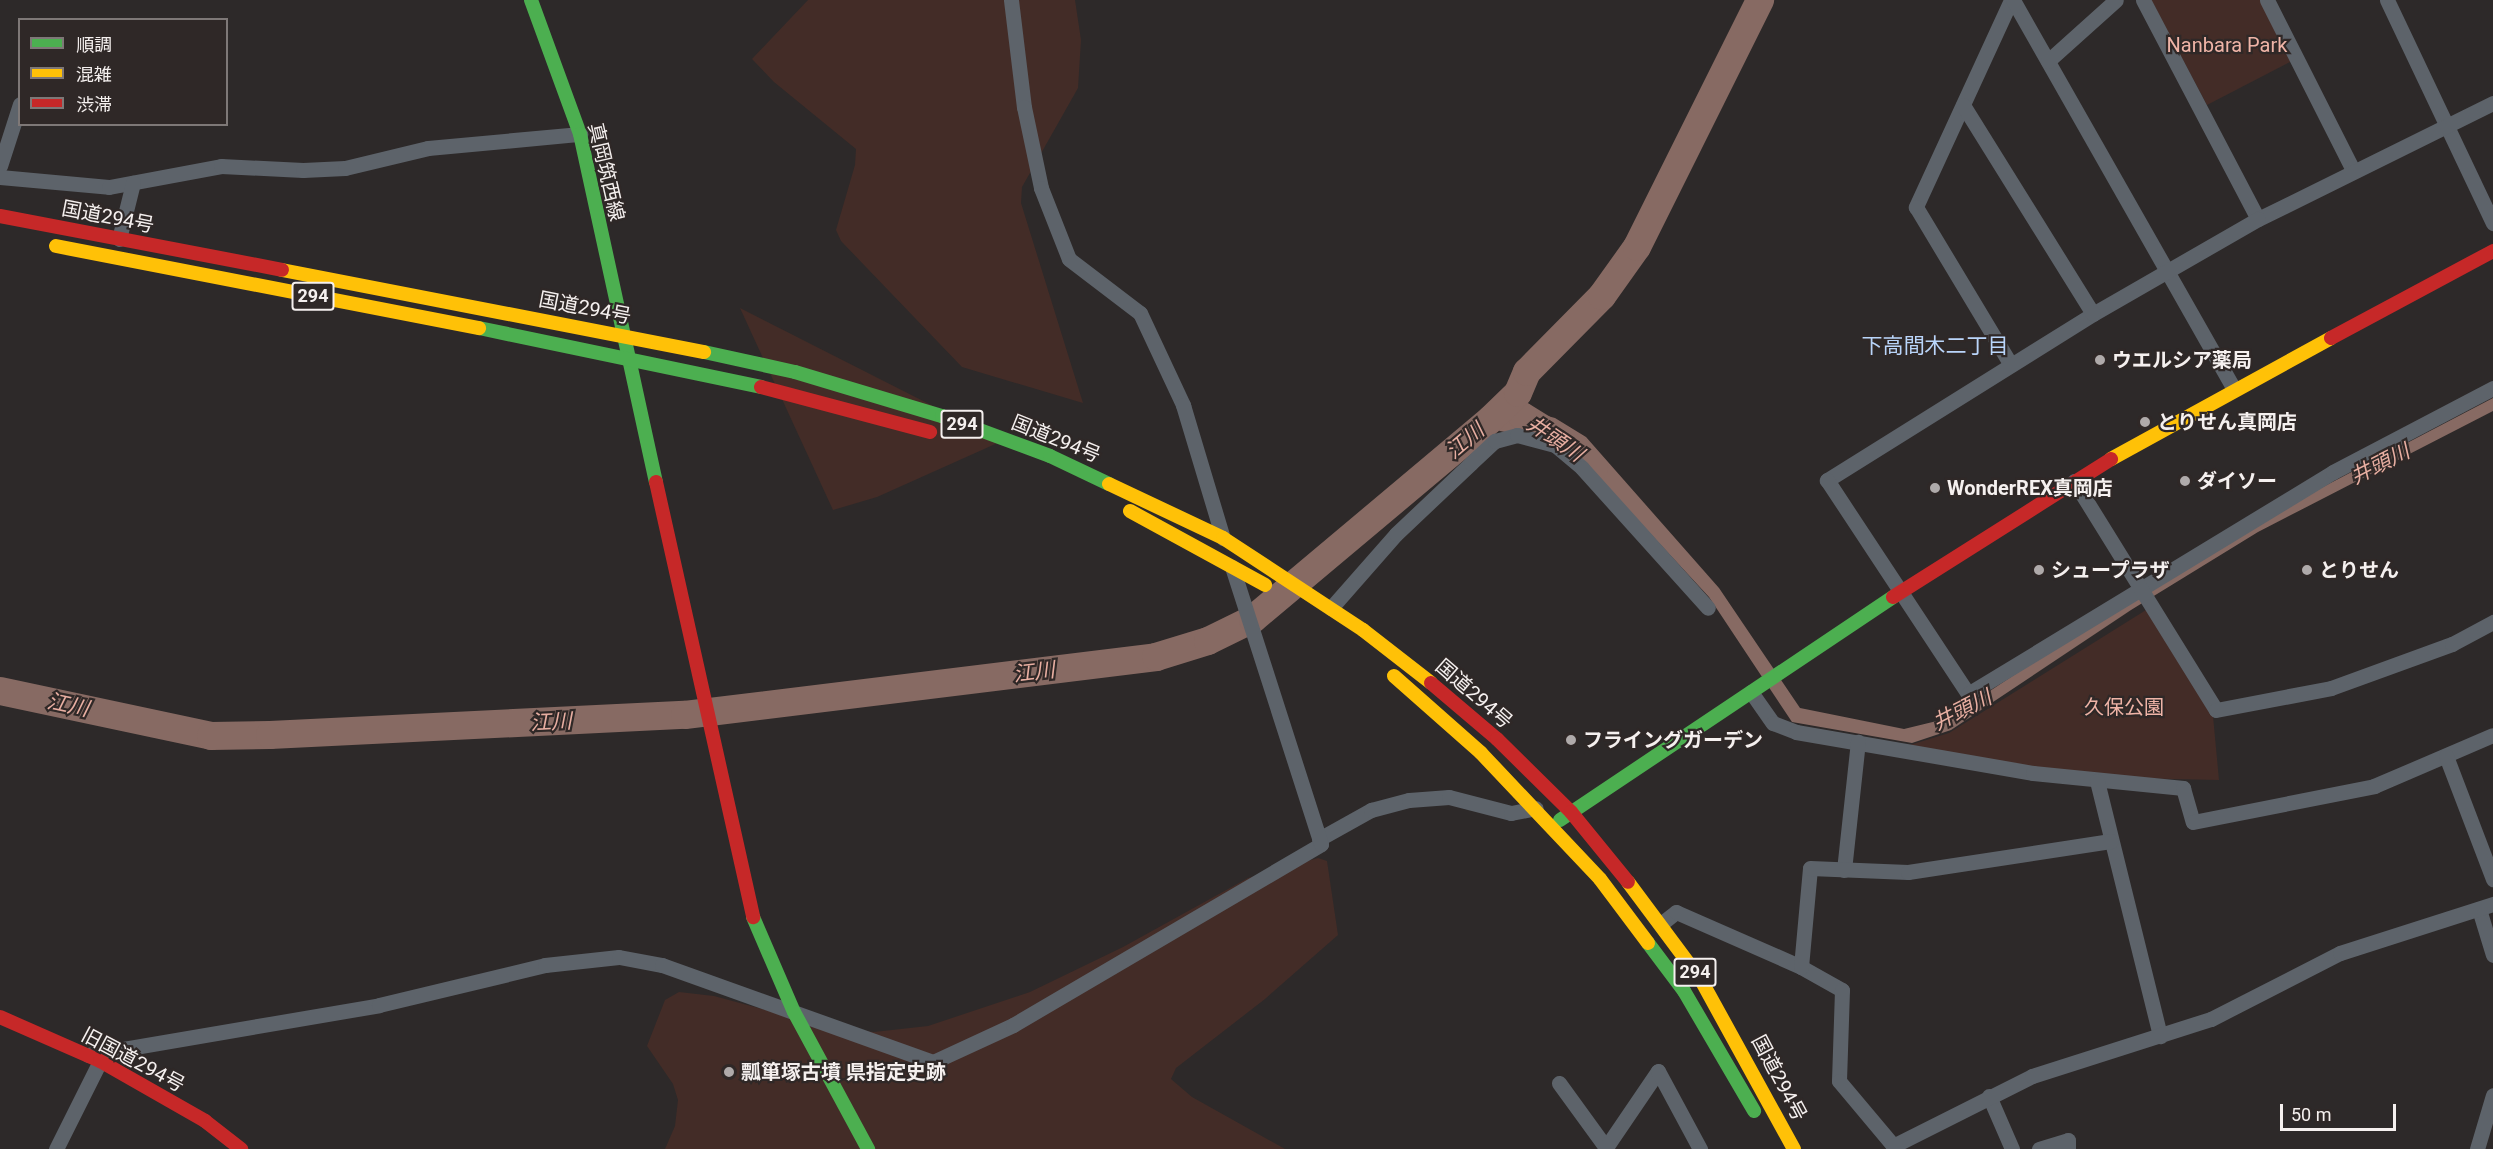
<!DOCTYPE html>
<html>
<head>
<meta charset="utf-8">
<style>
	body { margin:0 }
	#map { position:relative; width:2493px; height:1149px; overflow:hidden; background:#2d2929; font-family:Roboto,"Noto Sans JP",sans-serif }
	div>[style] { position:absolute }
	.green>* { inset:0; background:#432c27 }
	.water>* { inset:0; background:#876a63 }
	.river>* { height:28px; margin:-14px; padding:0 14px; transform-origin:14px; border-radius:14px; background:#876a63 }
	.street>* { height:15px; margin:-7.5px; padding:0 7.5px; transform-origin:7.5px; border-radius:7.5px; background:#5d636a }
	.fast>* { height:14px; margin:-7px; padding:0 7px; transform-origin:7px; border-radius:7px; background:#4caf50 }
	.slow>* { height:14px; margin:-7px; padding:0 7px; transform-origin:7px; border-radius:7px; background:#ffc107 }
	.jam>* { height:14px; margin:-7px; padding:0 7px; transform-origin:7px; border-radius:7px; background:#c62828 }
	.dots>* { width:16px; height:16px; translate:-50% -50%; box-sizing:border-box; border:3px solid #2f2827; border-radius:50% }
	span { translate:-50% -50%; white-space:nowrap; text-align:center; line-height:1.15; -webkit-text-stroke:4.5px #2f2827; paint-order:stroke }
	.shield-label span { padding:2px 4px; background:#2f2827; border:2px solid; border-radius:4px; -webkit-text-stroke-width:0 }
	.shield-label { font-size:18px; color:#f5f0ef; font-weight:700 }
	.park-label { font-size:20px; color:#efb4a7 }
	.street-label { font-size:20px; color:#f5f0ef }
	.poi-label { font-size:20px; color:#f5f0ef; font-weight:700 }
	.left { translate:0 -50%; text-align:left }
	.neighbourhood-label { font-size:21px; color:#b9d5fa }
	.water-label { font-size:21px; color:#e9afa2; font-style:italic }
	.legend { position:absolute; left:18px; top:18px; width:210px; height:108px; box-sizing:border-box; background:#2f2827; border:2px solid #7e7877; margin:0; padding:8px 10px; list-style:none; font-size:18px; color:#f5f0ef }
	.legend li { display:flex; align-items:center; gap:12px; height:30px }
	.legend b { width:30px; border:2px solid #7e7877 }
	.scale { position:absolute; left:2280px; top:1104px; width:116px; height:27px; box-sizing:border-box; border:3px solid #f5f0ef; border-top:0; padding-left:8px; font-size:18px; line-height:21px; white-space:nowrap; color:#f5f0ef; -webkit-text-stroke:4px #2f2827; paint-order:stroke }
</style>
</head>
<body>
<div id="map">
	<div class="green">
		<div style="clip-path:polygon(808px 0,1075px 0,1081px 40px,1078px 88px,1022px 187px,1021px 203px,1083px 403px,962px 367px,841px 241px,836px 230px,855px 165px,856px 149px,774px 82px,752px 59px)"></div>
		<div style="clip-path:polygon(2151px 0,2260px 0,2292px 61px,2207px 105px)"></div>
		<div style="clip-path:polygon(740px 308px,1002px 441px,877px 497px,833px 510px)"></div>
		<div style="clip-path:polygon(2146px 610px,2213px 716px,2219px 780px,2031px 776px,1910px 745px,1949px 733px)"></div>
		<div style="clip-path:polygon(1318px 858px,1327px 861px,1338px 935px,1265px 999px,1176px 1068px,1171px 1079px,1192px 1097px,1285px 1149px,665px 1149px,675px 1126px,678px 1100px,673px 1084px,647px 1046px,665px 1000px,679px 992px,714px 996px,832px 1028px,874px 1032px,928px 1026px,1030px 992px,1123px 947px,1248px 878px)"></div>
	</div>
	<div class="water">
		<div style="clip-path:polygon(2493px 398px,2493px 411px,2258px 532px,2131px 610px,1951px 730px,1912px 743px,1792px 722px,1709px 597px,1560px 436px,1545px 428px,1524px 425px,1490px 432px,1517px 408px,1555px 418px,1586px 437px,1719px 588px,1800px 708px,1904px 729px,1949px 718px,2058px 646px,2321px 488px)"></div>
	</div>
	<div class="river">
		<div style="left:1505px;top:418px;width:17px;rotate:-7deg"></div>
		<div style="left:1522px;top:416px;width:65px;rotate:31.7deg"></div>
		<div style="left:1577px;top:450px;width:25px;rotate:47deg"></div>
		<div style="left:0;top:691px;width:216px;rotate:12deg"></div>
		<div style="left:211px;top:736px;width:59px;rotate:-1deg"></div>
		<div style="left:270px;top:735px;width:415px;rotate:-2.8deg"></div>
		<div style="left:685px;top:715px;width:475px;rotate:-7deg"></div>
		<div style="left:1156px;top:657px;width:54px;rotate:-17.1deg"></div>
		<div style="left:1208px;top:641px;width:50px;rotate:-26.1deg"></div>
		<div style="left:1253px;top:619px;width:311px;rotate:-40deg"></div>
		<div style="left:1491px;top:419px;width:37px;rotate:-44deg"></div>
		<div style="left:1518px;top:393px;width:23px;rotate:-67deg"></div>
		<div style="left:1527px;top:372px;width:107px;rotate:-45.4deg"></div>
		<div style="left:1602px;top:296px;width:60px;rotate:-54.5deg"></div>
		<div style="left:1637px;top:247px;width:276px;rotate:-63.5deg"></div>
	</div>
	<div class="street">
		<div style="left:1011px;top:0;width:108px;rotate:83.1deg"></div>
		<div style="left:1024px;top:107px;width:83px;rotate:78.1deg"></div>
		<div style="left:1041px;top:188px;width:76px;rotate:68.5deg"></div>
		<div style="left:1069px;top:259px;width:89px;rotate:37.3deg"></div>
		<div style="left:1140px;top:313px;width:102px;rotate:64.9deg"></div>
		<div style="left:1183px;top:405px;width:139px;rotate:73.3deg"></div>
		<div style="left:2011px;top:0;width:228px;rotate:114.7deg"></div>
		<div style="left:1916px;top:207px;width:184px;rotate:59deg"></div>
		<div style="left:2013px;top:0;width:445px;rotate:60.4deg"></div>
		<div style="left:2143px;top:0;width:247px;rotate:62.3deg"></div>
		<div style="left:2267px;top:0;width:191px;rotate:63.2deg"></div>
		<div style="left:2387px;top:0;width:247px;rotate:64.6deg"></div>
		<div style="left:2048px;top:61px;width:91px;rotate:-41.9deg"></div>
		<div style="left:2493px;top:103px;width:262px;rotate:153.7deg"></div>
		<div style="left:2258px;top:219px;width:190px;rotate:150.1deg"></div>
		<div style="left:2093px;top:314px;width:314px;rotate:148deg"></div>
		<div style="left:1827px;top:480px;width:256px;rotate:56.6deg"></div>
		<div style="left:1968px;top:694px;width:427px;rotate:-31.3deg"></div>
		<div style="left:2333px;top:472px;width:181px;rotate:-27.7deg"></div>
		<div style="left:1963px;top:105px;width:246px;rotate:58.1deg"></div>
		<div style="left:0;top:166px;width:65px;rotate:-72.1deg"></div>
		<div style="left:0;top:177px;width:109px;rotate:5.2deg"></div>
		<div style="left:109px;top:187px;width:114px;rotate:-10.6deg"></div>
		<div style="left:221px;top:166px;width:82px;rotate:2.8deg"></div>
		<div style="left:303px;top:170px;width:42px;rotate:-2.7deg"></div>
		<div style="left:345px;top:168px;width:85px;rotate:-13.5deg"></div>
		<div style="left:428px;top:148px;width:153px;rotate:-5.3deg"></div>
		<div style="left:119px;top:239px;width:58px;rotate:-76deg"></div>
		<div style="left:2074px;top:481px;width:269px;rotate:58.2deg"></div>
		<div style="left:2216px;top:710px;width:117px;rotate:-10.8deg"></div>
		<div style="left:2331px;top:688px;width:129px;rotate:-20deg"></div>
		<div style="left:2452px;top:644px;width:47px;rotate:-28.2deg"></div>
		<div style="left:1331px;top:608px;width:98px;rotate:-48.7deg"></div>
		<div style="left:1396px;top:534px;width:103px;rotate:-43.4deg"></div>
		<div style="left:1471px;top:463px;width:33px;rotate:-43deg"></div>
		<div style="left:1495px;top:441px;width:23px;rotate:-15deg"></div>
		<div style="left:1517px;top:435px;width:39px;rotate:15deg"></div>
		<div style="left:1555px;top:445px;width:35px;rotate:40deg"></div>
		<div style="left:1582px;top:468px;width:188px;rotate:48deg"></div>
		<div style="left:1751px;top:692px;width:38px;rotate:55deg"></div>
		<div style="left:1773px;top:723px;width:25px;rotate:21deg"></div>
		<div style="left:1796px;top:732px;width:241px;rotate:9.8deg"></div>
		<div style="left:2033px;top:773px;width:151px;rotate:5.7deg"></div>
		<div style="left:2183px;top:788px;width:35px;rotate:74deg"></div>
		<div style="left:2193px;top:822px;width:185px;rotate:-11.2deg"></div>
		<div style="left:2374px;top:786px;width:129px;rotate:-23.2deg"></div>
		<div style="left:2446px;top:756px;width:132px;rotate:69.1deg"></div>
		<div style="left:2097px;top:781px;width:263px;rotate:76.1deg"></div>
		<div style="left:1319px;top:839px;width:60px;rotate:-29.1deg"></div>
		<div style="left:1371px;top:810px;width:39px;rotate:-15deg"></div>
		<div style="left:1409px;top:800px;width:40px;rotate:-4.3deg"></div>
		<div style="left:1449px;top:797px;width:64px;rotate:14.5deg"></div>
		<div style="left:1511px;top:813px;width:25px;rotate:-11deg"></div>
		<div style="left:1844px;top:870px;width:129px;rotate:-83.8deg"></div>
		<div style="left:2479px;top:909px;width:48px;rotate:73.1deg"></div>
		<div style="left:1662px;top:923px;width:18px;rotate:-38deg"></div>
		<div style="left:1676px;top:912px;width:137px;rotate:23.7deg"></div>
		<div style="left:1801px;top:967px;width:47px;rotate:29.3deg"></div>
		<div style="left:1842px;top:990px;width:91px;rotate:91.9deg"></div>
		<div style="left:1839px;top:1081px;width:89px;rotate:50deg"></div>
		<div style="left:1801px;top:967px;width:99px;rotate:-84.8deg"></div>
		<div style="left:1810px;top:868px;width:98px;rotate:2.3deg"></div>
		<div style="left:1908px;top:872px;width:205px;rotate:-8.7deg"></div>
		<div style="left:88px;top:1055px;width:295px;rotate:-9.7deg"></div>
		<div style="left:379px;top:1005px;width:171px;rotate:-13.5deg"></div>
		<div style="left:545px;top:965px;width:74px;rotate:-6.2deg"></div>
		<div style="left:619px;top:957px;width:44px;rotate:10.5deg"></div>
		<div style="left:662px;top:965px;width:288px;rotate:19.7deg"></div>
		<div style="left:933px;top:1062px;width:88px;rotate:-24.8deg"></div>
		<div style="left:1013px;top:1025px;width:357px;rotate:-30.4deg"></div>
		<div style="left:1321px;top:844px;width:291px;rotate:-107.8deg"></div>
		<div style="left:1559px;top:1083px;width:82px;rotate:54deg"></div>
		<div style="left:1989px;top:1096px;width:58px;rotate:66.5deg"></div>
		<div style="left:1893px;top:1146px;width:156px;rotate:-26.7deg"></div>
		<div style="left:2032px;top:1076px;width:188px;rotate:-17.7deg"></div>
		<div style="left:2211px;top:1019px;width:145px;rotate:-27.1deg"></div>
		<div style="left:2340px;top:953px;width:161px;rotate:-17.8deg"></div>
		<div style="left:56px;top:1149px;width:98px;rotate:-63.4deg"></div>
		<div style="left:1605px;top:1149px;width:94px;rotate:-55.8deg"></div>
		<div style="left:1658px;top:1071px;width:89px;rotate:61.7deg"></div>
		<div style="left:2039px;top:1149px;width:30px;rotate:-17deg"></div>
		<div style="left:2068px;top:1140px;width:9px;rotate:90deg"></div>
		<div style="left:2477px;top:1149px;width:56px;rotate:-73.5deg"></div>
	</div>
	<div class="fast">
		<div style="left:531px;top:0;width:143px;rotate:69.9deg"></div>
		<div style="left:580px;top:134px;width:356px;rotate:77.7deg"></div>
		<div style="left:479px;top:328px;width:288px;rotate:11.8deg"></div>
		<div style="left:704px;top:352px;width:93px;rotate:12.4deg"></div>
		<div style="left:795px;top:372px;width:153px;rotate:16.7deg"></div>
		<div style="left:942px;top:416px;width:115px;rotate:20.3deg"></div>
		<div style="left:1050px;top:456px;width:65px;rotate:25.4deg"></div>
		<div style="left:1560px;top:820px;width:401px;rotate:-33.8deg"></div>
		<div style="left:753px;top:917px;width:103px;rotate:66.7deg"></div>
		<div style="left:794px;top:1012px;width:156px;rotate:61.6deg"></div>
		<div style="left:1648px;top:943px;width:60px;rotate:53.1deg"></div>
		<div style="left:1684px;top:991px;width:139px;rotate:59.7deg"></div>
	</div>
	<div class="slow">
		<div style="left:56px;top:246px;width:431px;rotate:11deg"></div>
		<div style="left:282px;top:270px;width:430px;rotate:11deg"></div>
		<div style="left:2111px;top:459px;width:251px;rotate:-28.8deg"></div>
		<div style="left:1109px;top:484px;width:126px;rotate:25.3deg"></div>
		<div style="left:1223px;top:538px;width:168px;rotate:33.3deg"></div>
		<div style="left:1363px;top:630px;width:86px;rotate:37.9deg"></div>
		<div style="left:1130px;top:511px;width:154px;rotate:28.7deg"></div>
		<div style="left:1394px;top:676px;width:116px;rotate:41.5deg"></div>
		<div style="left:1481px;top:753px;width:173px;rotate:46.6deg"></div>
		<div style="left:1600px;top:879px;width:80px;rotate:53.1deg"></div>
		<div style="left:1628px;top:882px;width:122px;rotate:53.3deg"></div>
		<div style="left:1701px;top:980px;width:193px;rotate:61.2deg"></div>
	</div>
	<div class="jam">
		<div style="left:0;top:216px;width:287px;rotate:10.8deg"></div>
		<div style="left:2331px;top:338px;width:184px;rotate:-28.2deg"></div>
		<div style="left:761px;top:387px;width:175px;rotate:14.9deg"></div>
		<div style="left:656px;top:482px;width:446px;rotate:77.4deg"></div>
		<div style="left:1893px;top:597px;width:258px;rotate:-32.3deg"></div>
		<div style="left:1431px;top:683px;width:87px;rotate:40.3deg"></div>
		<div style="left:1497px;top:739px;width:104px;rotate:44.6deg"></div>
		<div style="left:1571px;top:812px;width:90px;rotate:50.8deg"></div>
		<div style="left:0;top:1017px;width:109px;rotate:23.7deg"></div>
		<div style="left:100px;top:1061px;width:121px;rotate:29.7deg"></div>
		<div style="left:205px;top:1121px;width:46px;rotate:37.9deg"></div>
	</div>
	<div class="dots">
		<div style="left:2100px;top:360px;background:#afaaaa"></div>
		<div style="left:2145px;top:422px;background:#afaaaa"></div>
		<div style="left:2185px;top:481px;background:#afaaaa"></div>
		<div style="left:1935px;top:488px;background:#afaaaa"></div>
		<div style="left:2039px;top:570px;background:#afaaaa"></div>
		<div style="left:2307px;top:570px;background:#afaaaa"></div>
		<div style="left:1571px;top:740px;background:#afaaaa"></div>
		<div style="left:729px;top:1072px;background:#afaaaa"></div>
	</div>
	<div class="shield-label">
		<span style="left:313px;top:296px">294</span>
		<span style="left:962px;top:424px">294</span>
		<span style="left:1695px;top:972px">294</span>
	</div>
	<div class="park-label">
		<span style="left:2227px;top:45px">Nanbara Park</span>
		<span style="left:2124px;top:707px">久保公園</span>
	</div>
	<div class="street-label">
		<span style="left:606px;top:172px;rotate:77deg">真岡筑西線</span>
		<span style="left:108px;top:217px;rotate:11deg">国道294号</span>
		<span style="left:585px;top:308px;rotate:11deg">国道294号</span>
		<span style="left:1056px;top:439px;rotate:22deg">国道294号</span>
		<span style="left:1474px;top:694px;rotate:41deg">国道294号</span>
		<span style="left:133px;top:1060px;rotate:28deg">旧国道294号</span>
		<span style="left:1779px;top:1078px;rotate:62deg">国道294号</span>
	</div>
	<div class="poi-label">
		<span class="left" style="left:2112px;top:360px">ウエルシア薬局</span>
		<span class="left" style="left:2157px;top:422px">とりせん真岡店</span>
		<span class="left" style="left:2197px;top:481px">ダイソー</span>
		<span class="left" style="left:1947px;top:488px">WonderREX真岡店</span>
		<span class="left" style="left:2051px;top:570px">シュープラザ</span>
		<span class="left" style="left:2319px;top:570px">とりせん</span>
		<span class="left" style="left:1583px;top:740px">フライングガーデン</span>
		<span class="left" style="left:741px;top:1072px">瓢箪塚古墳 県指定史跡</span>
	</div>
	<div class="neighbourhood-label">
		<span style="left:1935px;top:346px">下高間木二丁目</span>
	</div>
	<div class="water-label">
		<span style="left:1555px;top:439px;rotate:34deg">井頭川</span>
		<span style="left:1465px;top:441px;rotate:-40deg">江川</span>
		<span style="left:2380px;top:464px;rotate:-27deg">井頭川</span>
		<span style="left:1034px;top:672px;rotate:-7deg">江川</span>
		<span style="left:68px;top:705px;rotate:12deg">江川</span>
		<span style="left:1962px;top:710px;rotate:-27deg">井頭川</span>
		<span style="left:551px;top:722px;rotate:-3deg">江川</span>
	</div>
	<ul class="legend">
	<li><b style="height:8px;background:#4caf50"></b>順調</li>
	<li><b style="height:8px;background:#ffc107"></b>混雑</li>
	<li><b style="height:8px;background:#c62828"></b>渋滞</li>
	</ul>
	<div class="scale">50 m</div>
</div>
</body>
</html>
